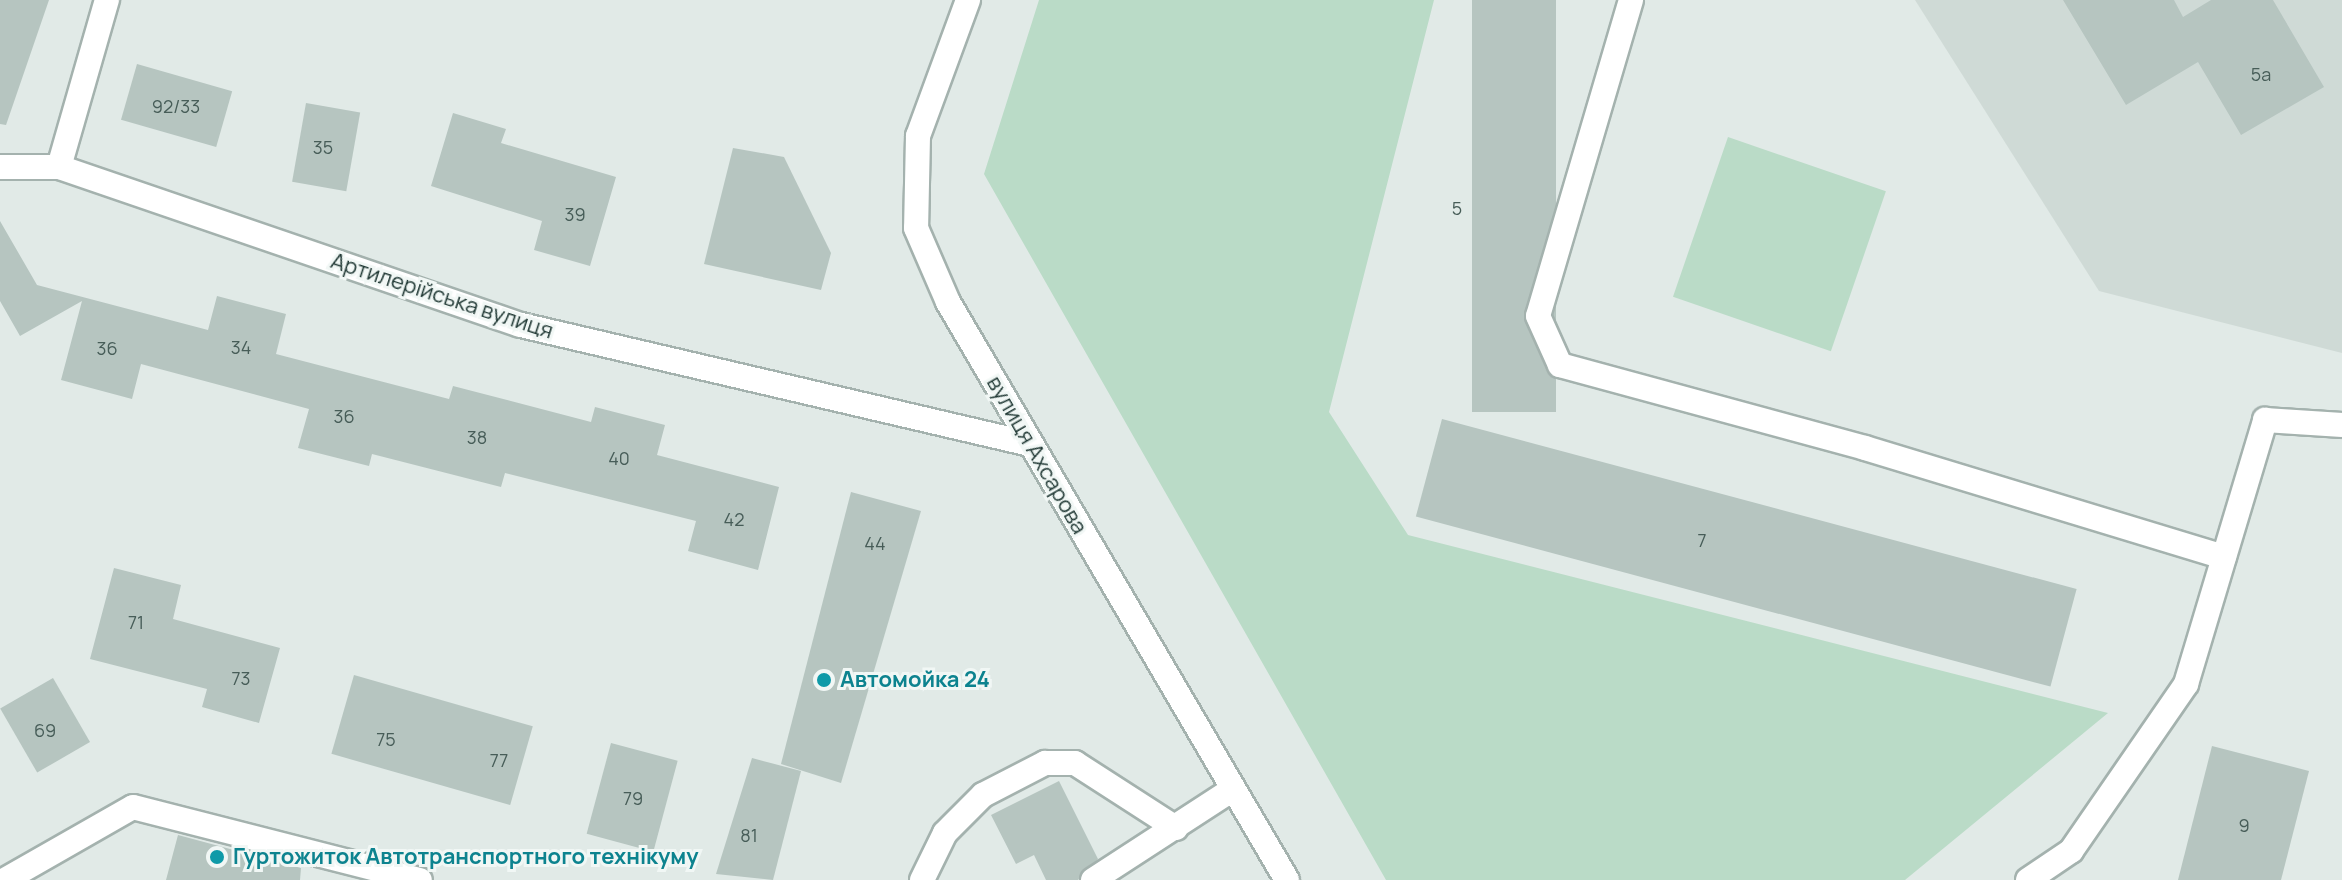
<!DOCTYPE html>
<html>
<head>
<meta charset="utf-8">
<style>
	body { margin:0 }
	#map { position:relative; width:2342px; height:880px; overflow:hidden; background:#e1eae7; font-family:Manrope,sans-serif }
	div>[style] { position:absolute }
	.built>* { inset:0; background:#cfdad6 }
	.green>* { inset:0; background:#badbc7; transform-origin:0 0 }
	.building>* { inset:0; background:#b6c5c0; transform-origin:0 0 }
	.roads { filter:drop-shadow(2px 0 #a4b2ae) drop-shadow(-2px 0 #a4b2ae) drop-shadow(0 2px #a4b2ae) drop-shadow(0 -2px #a4b2ae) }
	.lane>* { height:24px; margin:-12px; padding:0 12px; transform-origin:12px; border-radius:12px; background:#fff }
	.street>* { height:24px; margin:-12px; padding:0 12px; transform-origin:12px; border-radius:12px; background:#fff }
	.secondary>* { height:24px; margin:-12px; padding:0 12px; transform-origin:12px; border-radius:12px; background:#fff }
	.dots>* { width:22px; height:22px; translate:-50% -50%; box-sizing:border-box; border:4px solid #f1f7f5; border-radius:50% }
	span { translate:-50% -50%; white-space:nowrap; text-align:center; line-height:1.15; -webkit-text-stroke:6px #f1f7f5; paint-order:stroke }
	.number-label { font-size:18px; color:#475d58 }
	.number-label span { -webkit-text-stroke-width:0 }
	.street-label { font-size:22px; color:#223a36 }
	.culture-label { font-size:22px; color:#0d838f; font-weight:700 }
	.left { translate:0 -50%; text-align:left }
</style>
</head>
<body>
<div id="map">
	<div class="built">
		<div style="clip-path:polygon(1915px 0,2342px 0,2342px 353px,2099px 291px)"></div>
	</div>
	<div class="green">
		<div style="clip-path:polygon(1039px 0,1434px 0,1329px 412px,1408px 535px,2108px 713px,1905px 880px,1386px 880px,984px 174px)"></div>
		<div style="left:1728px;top:137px;width:167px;height:169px;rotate:19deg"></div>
	</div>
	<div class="building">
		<div style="clip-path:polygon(0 0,49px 0,6px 125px,0 124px)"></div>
		<div style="left:1472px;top:0;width:84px;height:412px"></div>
		<div style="clip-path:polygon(2063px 0,2174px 0,2183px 17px,2211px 0,2273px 0,2324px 87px,2241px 135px,2198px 62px,2126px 105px)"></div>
		<div style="left:137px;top:64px;width:99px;height:58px;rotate:16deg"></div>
		<div style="left:306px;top:103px;width:55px;height:80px;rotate:10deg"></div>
		<div style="clip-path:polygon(453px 113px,506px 129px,501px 143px,616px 177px,590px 266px,534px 250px,542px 221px,431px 186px)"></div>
		<div style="clip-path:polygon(733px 148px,784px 157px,831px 253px,821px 290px,704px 264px)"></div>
		<div style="clip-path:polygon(0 221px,37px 285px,208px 330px,217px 296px,286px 314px,276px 354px,449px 399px,453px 386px,591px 422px,595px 407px,665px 425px,657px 455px,779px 487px,758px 570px,688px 551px,696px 521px,505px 473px,501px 487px,372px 454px,369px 466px,298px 448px,309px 409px,141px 364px,132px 399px,61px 380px,82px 301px,20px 336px,0 301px)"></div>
		<div style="left:1442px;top:419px;width:657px;height:101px;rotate:15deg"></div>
		<div style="clip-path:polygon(851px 492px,921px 511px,841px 783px,781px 764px)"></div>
		<div style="clip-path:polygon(114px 568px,181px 585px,173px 619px,280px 648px,259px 723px,202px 707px,207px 689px,90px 659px)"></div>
		<div style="left:354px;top:675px;width:186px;height:82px;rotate:16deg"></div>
		<div style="left:53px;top:678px;width:74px;height:61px;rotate:60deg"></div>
		<div style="left:611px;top:743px;width:69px;height:94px;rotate:15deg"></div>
		<div style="clip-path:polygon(2212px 746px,2309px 771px,2281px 880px,2178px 880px)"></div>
		<div style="clip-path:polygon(752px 758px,801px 771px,773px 880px,716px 874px)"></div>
		<div style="clip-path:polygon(1059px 781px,1098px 859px,1078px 880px,1046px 880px,1034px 855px,1016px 864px,991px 815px)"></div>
		<div style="clip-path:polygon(178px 835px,301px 868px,300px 880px,166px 880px)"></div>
	</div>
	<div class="roads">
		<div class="lane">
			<div style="left:1631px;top:0;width:329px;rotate:106.4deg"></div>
			<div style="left:1538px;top:316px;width:54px;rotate:65.8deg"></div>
			<div style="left:1560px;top:365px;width:316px;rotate:15.2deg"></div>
			<div style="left:1865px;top:448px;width:375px;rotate:16.9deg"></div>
			<div style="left:922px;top:880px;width:52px;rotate:-63.9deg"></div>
			<div style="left:945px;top:833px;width:54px;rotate:-45deg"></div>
			<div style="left:983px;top:795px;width:70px;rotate:-27.3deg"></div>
			<div style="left:1045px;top:763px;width:30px"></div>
			<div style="left:1075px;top:763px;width:120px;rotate:32.8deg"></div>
			<div style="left:1093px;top:880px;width:167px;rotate:-33deg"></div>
			<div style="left:2028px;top:880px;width:52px;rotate:-34deg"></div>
			<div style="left:2071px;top:851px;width:203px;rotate:-55.4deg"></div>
			<div style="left:2186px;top:684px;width:276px;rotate:-73.3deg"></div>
			<div style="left:2265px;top:420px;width:77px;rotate:3.7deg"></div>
		</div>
		<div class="street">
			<div style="left:0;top:167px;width:59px"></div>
			<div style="left:59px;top:167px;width:488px;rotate:18.9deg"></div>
			<div style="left:521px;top:325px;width:523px;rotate:13.16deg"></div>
			<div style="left:59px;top:167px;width:174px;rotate:-74deg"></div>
		</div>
		<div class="secondary">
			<div style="left:968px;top:0;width:145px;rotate:110.2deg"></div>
			<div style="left:918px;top:136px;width:92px;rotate:91.2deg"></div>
			<div style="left:916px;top:228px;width:81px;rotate:66.6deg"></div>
			<div style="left:948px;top:302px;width:670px;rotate:59.61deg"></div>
			<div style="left:5px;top:880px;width:147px;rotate:-29.7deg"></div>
			<div style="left:133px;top:807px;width:296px;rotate:14.3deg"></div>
		</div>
	</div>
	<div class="dots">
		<div style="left:824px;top:680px;background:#0f9aa8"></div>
		<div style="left:217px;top:857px;background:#0f9aa8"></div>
	</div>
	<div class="number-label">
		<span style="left:2261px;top:74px">5а</span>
		<span style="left:176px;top:106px">92/33</span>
		<span style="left:323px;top:147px">35</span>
		<span style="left:1457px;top:208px">5</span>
		<span style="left:575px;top:214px">39</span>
		<span style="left:241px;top:347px">34</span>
		<span style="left:107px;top:348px">36</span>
		<span style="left:344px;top:416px">36</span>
		<span style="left:477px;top:437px">38</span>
		<span style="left:619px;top:458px">40</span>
		<span style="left:734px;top:519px">42</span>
		<span style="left:1702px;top:540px">7</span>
		<span style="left:875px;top:543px">44</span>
		<span style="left:136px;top:622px">71</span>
		<span style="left:241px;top:678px">73</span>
		<span style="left:45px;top:730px">69</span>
		<span style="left:386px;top:739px">75</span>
		<span style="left:499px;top:760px">77</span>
		<span style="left:633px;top:798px">79</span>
		<span style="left:2244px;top:825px">9</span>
		<span style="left:749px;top:835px">81</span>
	</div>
	<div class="street-label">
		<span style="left:442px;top:296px;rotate:18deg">Артилерійська вулиця</span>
		<span style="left:1037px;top:455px;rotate:60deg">вулиця Ахсарова</span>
	</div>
	<div class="culture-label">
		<span class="left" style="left:840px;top:680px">Автомойка 24</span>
		<span class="left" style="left:233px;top:857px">Гуртожиток Автотранспортного технікуму</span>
	</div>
</div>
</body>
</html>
